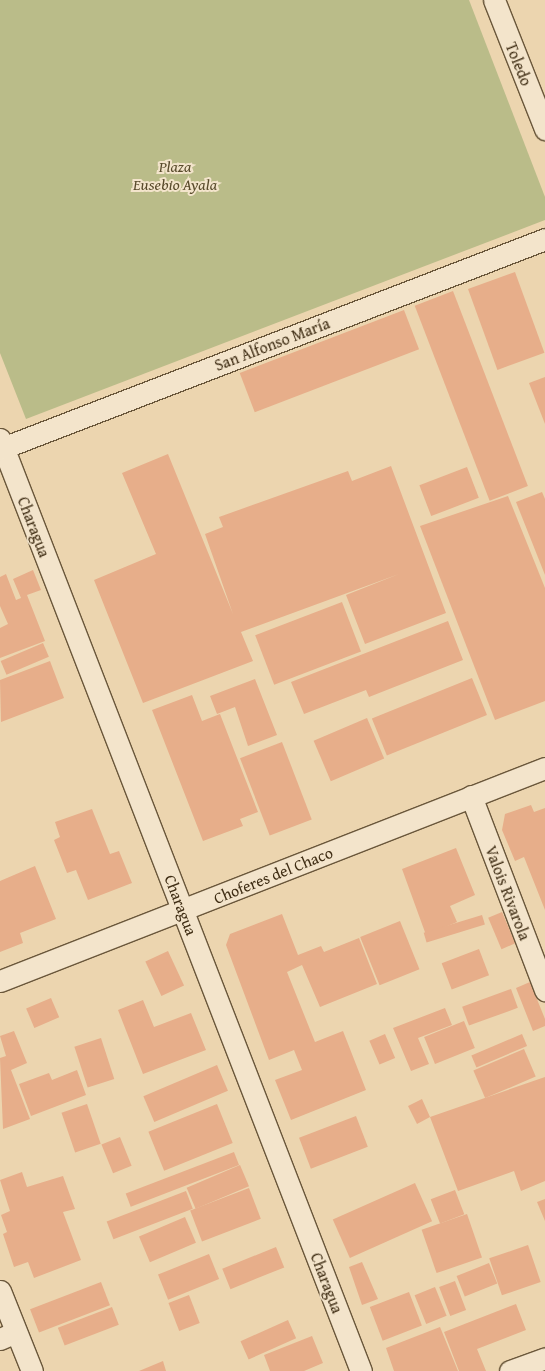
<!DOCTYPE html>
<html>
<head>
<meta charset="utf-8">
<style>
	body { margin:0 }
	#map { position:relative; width:545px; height:1371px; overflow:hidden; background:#ecd5af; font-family:"Gentium Book Plus",serif }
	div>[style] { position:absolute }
	.green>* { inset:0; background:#babc89 }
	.building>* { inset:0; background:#e7ae8a; transform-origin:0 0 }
	.roads { filter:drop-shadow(1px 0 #6a573b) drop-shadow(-1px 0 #6a573b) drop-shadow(0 1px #6a573b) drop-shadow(0 -1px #6a573b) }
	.street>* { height:21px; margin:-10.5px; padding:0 10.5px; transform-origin:10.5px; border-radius:10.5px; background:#f3e4cb }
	span { translate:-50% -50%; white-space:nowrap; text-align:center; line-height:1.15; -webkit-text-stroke:4px #f3e4cb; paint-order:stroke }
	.street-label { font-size:16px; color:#3f2d14 }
	.park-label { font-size:16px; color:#584a2b; font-style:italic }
</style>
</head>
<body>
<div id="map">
	<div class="green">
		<div style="clip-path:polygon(0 0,469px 0,545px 197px,545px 220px,26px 419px,0 353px)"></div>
	</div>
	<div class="building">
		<div style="left:515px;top:272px;width:86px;height:50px;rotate:70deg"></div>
		<div style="left:453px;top:291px;width:209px;height:41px;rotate:69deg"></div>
		<div style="left:404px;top:310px;width:42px;height:176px;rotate:69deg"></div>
		<div style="clip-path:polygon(545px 377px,545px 424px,529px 383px)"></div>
		<div style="clip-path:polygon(168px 454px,233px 614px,205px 534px,223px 527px,219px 517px,348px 471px,352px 481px,391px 466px,446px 613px,365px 644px,346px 595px,399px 574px,241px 632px,253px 661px,143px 703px,94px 580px,156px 554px,122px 473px)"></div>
		<div style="left:467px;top:467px;width:33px;height:51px;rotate:69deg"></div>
		<div style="clip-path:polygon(542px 492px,545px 499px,545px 575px,516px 502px)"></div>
		<div style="clip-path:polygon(508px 496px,545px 588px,545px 701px,495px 720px,420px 526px)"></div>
		<div style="clip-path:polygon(33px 570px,41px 590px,27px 595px,45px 641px,0 658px,0 628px,8px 624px,0 606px,0 577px,6px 574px,16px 600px,21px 598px,13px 579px)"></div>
		<div style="left:342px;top:602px;width:53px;height:93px;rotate:69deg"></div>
		<div style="clip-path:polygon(448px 621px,463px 660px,369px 697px,366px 690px,304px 714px,291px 682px)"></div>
		<div style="left:43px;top:643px;width:15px;height:46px;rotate:67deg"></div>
		<div style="clip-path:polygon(50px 661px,64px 698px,1px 722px,0 680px)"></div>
		<div style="left:472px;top:678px;width:40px;height:108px;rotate:68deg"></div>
		<div style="clip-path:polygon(255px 679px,277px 735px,248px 746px,235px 707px,217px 714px,210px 696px)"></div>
		<div style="clip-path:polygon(192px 695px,202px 721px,220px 714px,258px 812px,240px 819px,243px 826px,203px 841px,152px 710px)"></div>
		<div style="left:367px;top:718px;width:44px;height:58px;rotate:67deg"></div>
		<div style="left:282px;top:742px;width:83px;height:45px;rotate:69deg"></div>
		<div style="clip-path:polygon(531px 805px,534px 812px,545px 808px,545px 910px,524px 857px,515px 861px,502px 830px,505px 814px)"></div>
		<div style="clip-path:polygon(92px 809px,110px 854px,119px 851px,132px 883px,88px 900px,76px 870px,67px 873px,54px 840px,60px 837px,55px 822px)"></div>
		<div style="clip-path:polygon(456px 848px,475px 895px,450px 906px,457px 922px,426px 935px,402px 869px)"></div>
		<div style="clip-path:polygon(35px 866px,56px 919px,20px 933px,23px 943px,0 952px,0 881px)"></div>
		<div style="left:502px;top:912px;width:34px;height:15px;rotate:67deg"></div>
		<div style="clip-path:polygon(282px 914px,298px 955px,321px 946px,324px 952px,359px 938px,377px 984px,320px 1007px,302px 965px,287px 972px,315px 1042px,343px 1031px,366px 1090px,291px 1120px,275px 1080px,302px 1070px,294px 1050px,269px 1060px,226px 945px,230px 934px)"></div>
		<div style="left:482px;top:915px;width:10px;height:61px;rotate:73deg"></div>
		<div style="left:400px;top:921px;width:52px;height:43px;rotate:68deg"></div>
		<div style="left:479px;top:949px;width:28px;height:40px;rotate:69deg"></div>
		<div style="left:168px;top:951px;width:38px;height:25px;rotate:65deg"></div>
		<div style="clip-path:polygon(530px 982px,545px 1019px,545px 1026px,533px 1031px,516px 988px)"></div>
		<div style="left:511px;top:989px;width:20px;height:52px;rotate:70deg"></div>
		<div style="left:51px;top:998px;width:21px;height:27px;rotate:67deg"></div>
		<div style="clip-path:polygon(143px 1000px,154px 1027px,191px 1013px,206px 1050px,143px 1074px,118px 1010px)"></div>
		<div style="clip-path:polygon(445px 1008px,452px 1025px,418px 1038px,429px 1064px,411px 1071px,393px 1028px)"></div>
		<div style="left:464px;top:1021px;width:29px;height:43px;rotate:68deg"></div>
		<div style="clip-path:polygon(14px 1031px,27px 1063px,11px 1070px,30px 1119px,3px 1129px,0 1058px,6px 1056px,0 1036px)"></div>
		<div style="left:385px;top:1034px;width:26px;height:17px;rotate:67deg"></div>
		<div style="left:522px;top:1034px;width:13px;height:55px;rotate:67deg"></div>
		<div style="left:101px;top:1038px;width:43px;height:28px;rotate:72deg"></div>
		<div style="left:524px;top:1049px;width:30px;height:55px;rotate:67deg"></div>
		<div style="left:217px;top:1065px;width:28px;height:80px;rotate:67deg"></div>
		<div style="clip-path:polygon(77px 1070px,86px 1095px,31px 1116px,19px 1084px,49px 1073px,52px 1080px)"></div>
		<div style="clip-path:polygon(545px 1077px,545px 1181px,521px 1191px,514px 1171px,458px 1191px,430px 1117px,417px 1124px,408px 1106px,422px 1099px,430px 1117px)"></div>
		<div style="left:87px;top:1104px;width:42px;height:27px;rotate:71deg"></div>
		<div style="left:217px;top:1104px;width:42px;height:74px;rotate:68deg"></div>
		<div style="left:356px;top:1116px;width:33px;height:61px;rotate:69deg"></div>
		<div style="left:120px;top:1137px;width:31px;height:20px;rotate:68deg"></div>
		<div style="left:234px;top:1152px;width:14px;height:116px;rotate:69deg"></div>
		<div style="left:240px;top:1165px;width:23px;height:58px;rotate:67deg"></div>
		<div style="clip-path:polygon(22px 1172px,27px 1187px,63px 1176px,75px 1209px,63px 1212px,81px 1260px,34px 1278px,28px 1262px,14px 1267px,3px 1234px,7px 1232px,1px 1215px,10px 1211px,0 1180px)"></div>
		<div style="left:415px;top:1183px;width:42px;height:90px;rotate:66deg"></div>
		<div style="left:249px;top:1188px;width:33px;height:63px;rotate:69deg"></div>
		<div style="left:455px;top:1190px;width:26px;height:26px;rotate:69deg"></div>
		<div style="left:186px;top:1191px;width:19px;height:85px;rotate:69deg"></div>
		<div style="clip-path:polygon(545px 1199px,545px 1221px,537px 1202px)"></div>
		<div style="left:467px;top:1214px;width:46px;height:48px;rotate:71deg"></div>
		<div style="left:185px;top:1217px;width:28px;height:50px;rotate:67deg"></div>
		<div style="left:528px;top:1245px;width:39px;height:41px;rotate:71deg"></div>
		<div style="left:276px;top:1247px;width:22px;height:58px;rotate:68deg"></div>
		<div style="left:209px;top:1254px;width:27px;height:55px;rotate:68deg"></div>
		<div style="clip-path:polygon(362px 1262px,378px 1299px,362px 1305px,349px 1267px)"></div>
		<div style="left:489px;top:1263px;width:22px;height:35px;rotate:68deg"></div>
		<div style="left:455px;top:1281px;width:31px;height:17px;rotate:69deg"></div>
		<div style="left:101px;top:1282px;width:25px;height:76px;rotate:69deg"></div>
		<div style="left:435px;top:1287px;width:31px;height:22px;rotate:68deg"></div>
		<div style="left:409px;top:1292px;width:36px;height:42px;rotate:69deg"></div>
		<div style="left:189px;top:1295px;width:30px;height:22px;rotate:69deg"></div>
		<div style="clip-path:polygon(516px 1304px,526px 1330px,477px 1349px,486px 1371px,459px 1371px,444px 1332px)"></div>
		<div style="left:112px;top:1307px;width:19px;height:58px;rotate:69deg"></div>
		<div style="left:288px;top:1320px;width:20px;height:52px;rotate:66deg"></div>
		<div style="clip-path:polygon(440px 1327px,458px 1371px,394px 1371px,386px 1348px)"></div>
		<div style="clip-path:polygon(312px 1336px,323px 1363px,304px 1371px,270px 1371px,264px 1355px)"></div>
		<div style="clip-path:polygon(163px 1361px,166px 1371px,139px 1371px)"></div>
	</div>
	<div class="roads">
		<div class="street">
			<div style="left:494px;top:0;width:139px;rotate:68.4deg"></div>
			<div style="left:0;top:439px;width:999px;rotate:68.83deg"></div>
			<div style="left:0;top:449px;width:584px;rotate:-21.07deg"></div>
			<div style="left:471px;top:796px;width:208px;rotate:69.1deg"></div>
			<div style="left:0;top:981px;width:585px;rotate:-21.35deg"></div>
			<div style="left:0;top:1291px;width:86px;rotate:68.2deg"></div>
			<div style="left:0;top:1339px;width:17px;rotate:-24deg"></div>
			<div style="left:510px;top:1371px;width:37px;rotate:-20deg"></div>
		</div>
	</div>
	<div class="street-label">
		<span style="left:519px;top:64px;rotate:68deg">Toledo</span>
		<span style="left:272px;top:344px;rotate:-21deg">San Alfonso María</span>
		<span style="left:34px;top:527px;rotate:69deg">Charagua</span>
		<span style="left:273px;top:875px;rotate:-22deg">Choferes del Chaco</span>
		<span style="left:508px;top:893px;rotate:69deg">Valois Rivarola</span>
		<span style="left:181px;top:905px;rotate:69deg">Charagua</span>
		<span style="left:327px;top:1283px;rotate:69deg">Charagua</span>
	</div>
	<div class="park-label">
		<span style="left:175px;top:175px">Plaza<br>Eusebio Ayala</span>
	</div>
</div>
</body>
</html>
